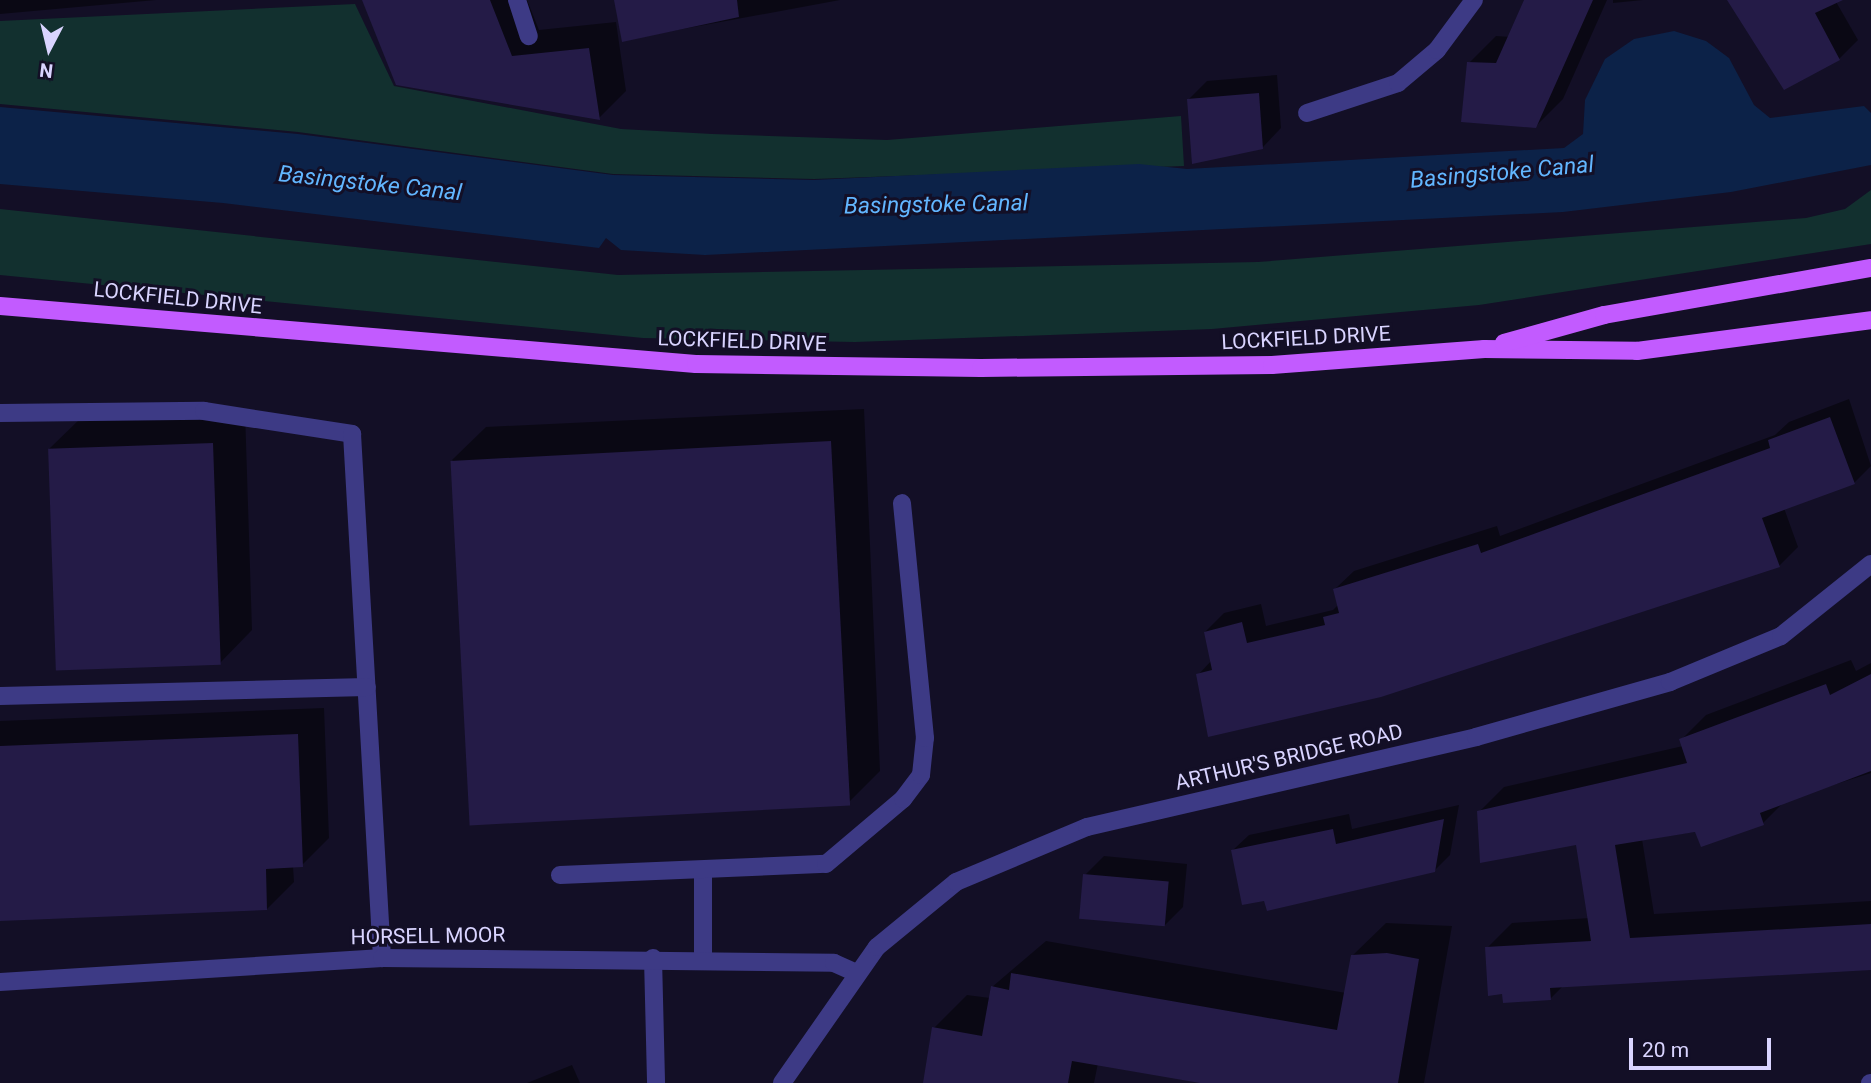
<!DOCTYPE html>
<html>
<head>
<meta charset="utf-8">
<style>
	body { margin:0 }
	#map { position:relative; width:1871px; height:1083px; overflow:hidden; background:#130f26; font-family:Roboto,sans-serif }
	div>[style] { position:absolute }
	.green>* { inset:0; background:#12302f }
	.water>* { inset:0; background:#0c2248 }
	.shadow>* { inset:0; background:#0007 }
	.building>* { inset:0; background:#241b47; transform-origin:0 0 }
	.lane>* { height:18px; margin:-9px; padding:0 9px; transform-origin:9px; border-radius:9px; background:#3d3a85 }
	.street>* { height:18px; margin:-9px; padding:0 9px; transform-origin:9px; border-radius:9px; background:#3d3a85 }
	.primary>* { height:18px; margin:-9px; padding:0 9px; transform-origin:9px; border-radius:9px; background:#c25bff }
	span { translate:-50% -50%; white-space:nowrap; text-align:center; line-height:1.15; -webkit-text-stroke:6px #130f26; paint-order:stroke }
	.street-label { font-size:21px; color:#d9d4ff }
	.water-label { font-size:23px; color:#62b6ff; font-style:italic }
	.north { position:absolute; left:14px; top:14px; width:70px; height:70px; -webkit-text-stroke:5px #130f26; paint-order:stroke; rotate:187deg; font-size:19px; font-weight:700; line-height:28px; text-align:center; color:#d9d4ff }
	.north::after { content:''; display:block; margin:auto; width:24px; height:32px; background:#d9d4ff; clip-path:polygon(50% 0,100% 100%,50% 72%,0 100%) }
	.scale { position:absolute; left:1629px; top:1038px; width:142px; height:32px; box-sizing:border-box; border:4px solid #d9d4ff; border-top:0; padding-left:9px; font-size:21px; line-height:24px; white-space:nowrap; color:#d9d4ff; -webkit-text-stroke:5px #130f26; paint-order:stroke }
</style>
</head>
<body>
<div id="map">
	<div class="green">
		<div style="clip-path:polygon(355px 4px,394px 86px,621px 129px,712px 134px,887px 140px,1181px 116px,1184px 166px,814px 179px,613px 174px,298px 132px,0 104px,0 21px)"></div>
		<div style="clip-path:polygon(1871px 190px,1871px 244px,1479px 305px,1212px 329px,855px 342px,643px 338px,0 275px,0 209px,618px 275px,1258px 262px,1806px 218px,1845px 209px)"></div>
	</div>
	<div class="water">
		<div style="clip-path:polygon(1674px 31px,1706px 41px,1729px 58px,1754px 105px,1770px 118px,1864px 106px,1871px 113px,1871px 165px,1731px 192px,1563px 212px,705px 255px,621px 250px,606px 238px,599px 248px,223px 203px,0 184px,0 107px,298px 134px,613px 175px,814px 180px,1139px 164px,1187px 169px,1564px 148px,1583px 134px,1585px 100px,1605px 59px,1634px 39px)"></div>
	</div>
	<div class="shadow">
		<div style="clip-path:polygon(0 0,156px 0,0 14px)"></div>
		<div style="clip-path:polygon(364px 0,527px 0,539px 30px,616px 22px,626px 91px,599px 118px)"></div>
		<div style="clip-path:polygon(616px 0,840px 0,623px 40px)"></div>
		<div style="clip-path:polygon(1529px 0,1607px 0,1563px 99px,1536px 126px,1469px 63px,1496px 36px,1511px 37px)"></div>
		<div style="clip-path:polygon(1613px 0,1643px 0,1613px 3px)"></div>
		<div style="clip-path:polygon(1731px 0,1835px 0,1858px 40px,1839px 59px)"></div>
		<div style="clip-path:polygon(1277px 75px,1281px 128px,1263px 147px,1194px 162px,1188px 100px,1207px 81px)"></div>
		<div style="clip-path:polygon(1849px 399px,1871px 466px,1854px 483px,1784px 508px,1798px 547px,1779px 566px,1198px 675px,1212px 660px,1205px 632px,1224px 613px,1261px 604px,1266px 626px,1333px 610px,1339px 604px,1335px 589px,1354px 571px,1497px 526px,1500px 536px,1775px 435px,1789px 422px)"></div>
		<div style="clip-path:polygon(864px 409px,880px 771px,847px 804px,452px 460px,486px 427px)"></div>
		<div style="clip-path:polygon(245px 411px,252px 630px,219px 664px,49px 449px,83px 416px)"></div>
		<div style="clip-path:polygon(1851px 660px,1856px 671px,1871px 663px,1871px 773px,1786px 800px,1763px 823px,1642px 839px,1654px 914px,1871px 901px,1871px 968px,1563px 986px,1550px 999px,1487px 948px,1512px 923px,1590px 918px,1578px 843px,1479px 812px,1504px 787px,1683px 746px,1681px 740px,1706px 715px)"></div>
		<div style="clip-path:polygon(324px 708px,329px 838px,302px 865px,293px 866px,294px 882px,267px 909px,0 920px,0 721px)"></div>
		<div style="clip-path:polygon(1459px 805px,1450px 855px,1434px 871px,1266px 899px,1233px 850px,1249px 835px,1349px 814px,1352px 829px)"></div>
		<div style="clip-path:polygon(1104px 856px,1187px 864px,1183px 907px,1164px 926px,1085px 875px)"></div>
		<div style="clip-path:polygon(1386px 923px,1452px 926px,1424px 1083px,1210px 1083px,1098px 1063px,1094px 1083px,924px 1083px,934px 1028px,967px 995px,990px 998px,992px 987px,1046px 941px,1346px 993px,1352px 956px)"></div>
		<div style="clip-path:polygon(572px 1065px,580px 1083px,527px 1083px)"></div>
	</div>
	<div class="building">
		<div style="clip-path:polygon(362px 0,490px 0,512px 56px,589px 48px,600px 120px,396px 85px)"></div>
		<div style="clip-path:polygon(614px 0,737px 0,739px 17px,622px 42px)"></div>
		<div style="clip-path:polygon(1524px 0,1593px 0,1536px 128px,1461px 122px,1467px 62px,1496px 63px)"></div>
		<div style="clip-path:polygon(1727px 0,1843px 0,1815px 13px,1840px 60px,1784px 90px)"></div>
		<div style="clip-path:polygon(1259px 93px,1263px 149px,1192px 164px,1187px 99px)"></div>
		<div style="clip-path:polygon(1830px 417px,1855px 484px,1762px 518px,1780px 567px,1381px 697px,1208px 737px,1196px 674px,1212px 670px,1204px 632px,1242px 622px,1247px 643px,1325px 625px,1323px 617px,1339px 613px,1333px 589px,1478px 544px,1481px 553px,1770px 448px,1768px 440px)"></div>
		<div style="left:831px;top:441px;width:365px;height:381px;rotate:87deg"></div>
		<div style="left:213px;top:443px;width:222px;height:165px;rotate:88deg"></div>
		<div style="clip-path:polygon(1871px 674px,1871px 771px,1760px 813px,1764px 825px,1701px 847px,1695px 832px,1615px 845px,1630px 938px,1871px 924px,1871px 970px,1550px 988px,1551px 1000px,1503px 1003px,1502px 994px,1488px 996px,1485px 947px,1591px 941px,1576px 845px,1480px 863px,1477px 811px,1687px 763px,1679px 739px,1826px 684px,1830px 695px)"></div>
		<div style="clip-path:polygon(298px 734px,303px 867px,266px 869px,267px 910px,0 921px,0 746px)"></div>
		<div style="clip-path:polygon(1444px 819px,1435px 872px,1267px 911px,1264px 901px,1242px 905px,1231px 850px,1333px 829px,1336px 844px)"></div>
		<div style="left:1083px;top:874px;width:86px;height:45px;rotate:5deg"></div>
		<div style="clip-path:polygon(1387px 953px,1419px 959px,1398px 1083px,1200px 1083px,1072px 1061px,1068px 1083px,923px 1083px,932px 1027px,982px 1036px,991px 986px,1009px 990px,1011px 973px,1337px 1030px,1351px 955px)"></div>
	</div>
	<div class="lane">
		<div style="left:517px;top:0;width:38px;rotate:72deg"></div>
		<div style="left:0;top:413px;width:204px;rotate:-0.6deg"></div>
		<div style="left:204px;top:411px;width:150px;rotate:8.8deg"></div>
		<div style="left:352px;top:434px;width:525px;rotate:86.72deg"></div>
		<div style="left:0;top:696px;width:367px;rotate:-1.4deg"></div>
		<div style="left:703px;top:871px;width:88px;rotate:90deg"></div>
		<div style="left:560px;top:875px;width:266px;rotate:-2.4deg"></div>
		<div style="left:826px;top:864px;width:101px;rotate:-40.2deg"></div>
		<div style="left:903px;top:799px;width:30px;rotate:-53deg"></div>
		<div style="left:921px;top:775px;width:37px;rotate:-84deg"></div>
		<div style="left:925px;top:738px;width:236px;rotate:-95.6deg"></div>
		<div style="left:653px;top:958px;width:125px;rotate:88.6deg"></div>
	</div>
	<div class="street">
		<div style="left:1307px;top:113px;width:96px;rotate:-18.2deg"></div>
		<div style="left:1398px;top:83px;width:51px;rotate:-40.2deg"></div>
		<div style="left:1437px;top:50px;width:62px;rotate:-53.5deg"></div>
		<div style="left:0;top:982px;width:383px;rotate:-3.6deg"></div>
		<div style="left:382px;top:958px;width:452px;rotate:0.6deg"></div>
		<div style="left:834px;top:963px;width:24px;rotate:24deg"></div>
		<div style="left:782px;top:1083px;width:166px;rotate:-55.1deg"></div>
		<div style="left:877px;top:947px;width:102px;rotate:-39.4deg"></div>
		<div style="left:956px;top:882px;width:142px;rotate:-22.8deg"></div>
		<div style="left:1087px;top:827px;width:399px;rotate:-13deg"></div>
		<div style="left:1476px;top:737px;width:202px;rotate:-15.8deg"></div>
		<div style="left:1670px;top:682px;width:120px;rotate:-22.5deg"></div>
		<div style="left:1781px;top:636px;width:115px;rotate:-38.7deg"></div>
		<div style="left:1870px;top:1083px;width:1px"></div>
	</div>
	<div class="primary">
		<div style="left:0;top:306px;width:698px;rotate:4.76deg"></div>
		<div style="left:696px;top:364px;width:285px;rotate:0.8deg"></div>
		<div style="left:981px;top:368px;width:291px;rotate:-0.6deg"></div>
		<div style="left:1272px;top:365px;width:213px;rotate:-4.3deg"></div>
		<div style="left:1484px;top:349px;width:153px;rotate:0.7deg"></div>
		<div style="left:1637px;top:351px;width:236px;rotate:-7.5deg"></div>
		<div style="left:1504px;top:343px;width:104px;rotate:-15.6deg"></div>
		<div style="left:1604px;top:315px;width:271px;rotate:-10deg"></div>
	</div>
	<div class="street-label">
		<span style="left:178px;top:298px;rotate:6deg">LOCKFIELD DRIVE</span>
		<span style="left:1306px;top:338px;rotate:-3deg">LOCKFIELD DRIVE</span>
		<span style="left:742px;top:341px;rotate:2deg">LOCKFIELD DRIVE</span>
		<span style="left:1289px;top:757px;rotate:-13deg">ARTHUR'S BRIDGE ROAD</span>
		<span style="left:428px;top:936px;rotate:-1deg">HORSELL MOOR</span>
	</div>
	<div class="water-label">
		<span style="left:1502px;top:173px;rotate:-5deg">Basingstoke Canal</span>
		<span style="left:370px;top:184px;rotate:6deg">Basingstoke Canal</span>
		<span style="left:936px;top:205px;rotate:-1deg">Basingstoke Canal</span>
	</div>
	<div class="north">N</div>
	<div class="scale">20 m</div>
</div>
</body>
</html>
